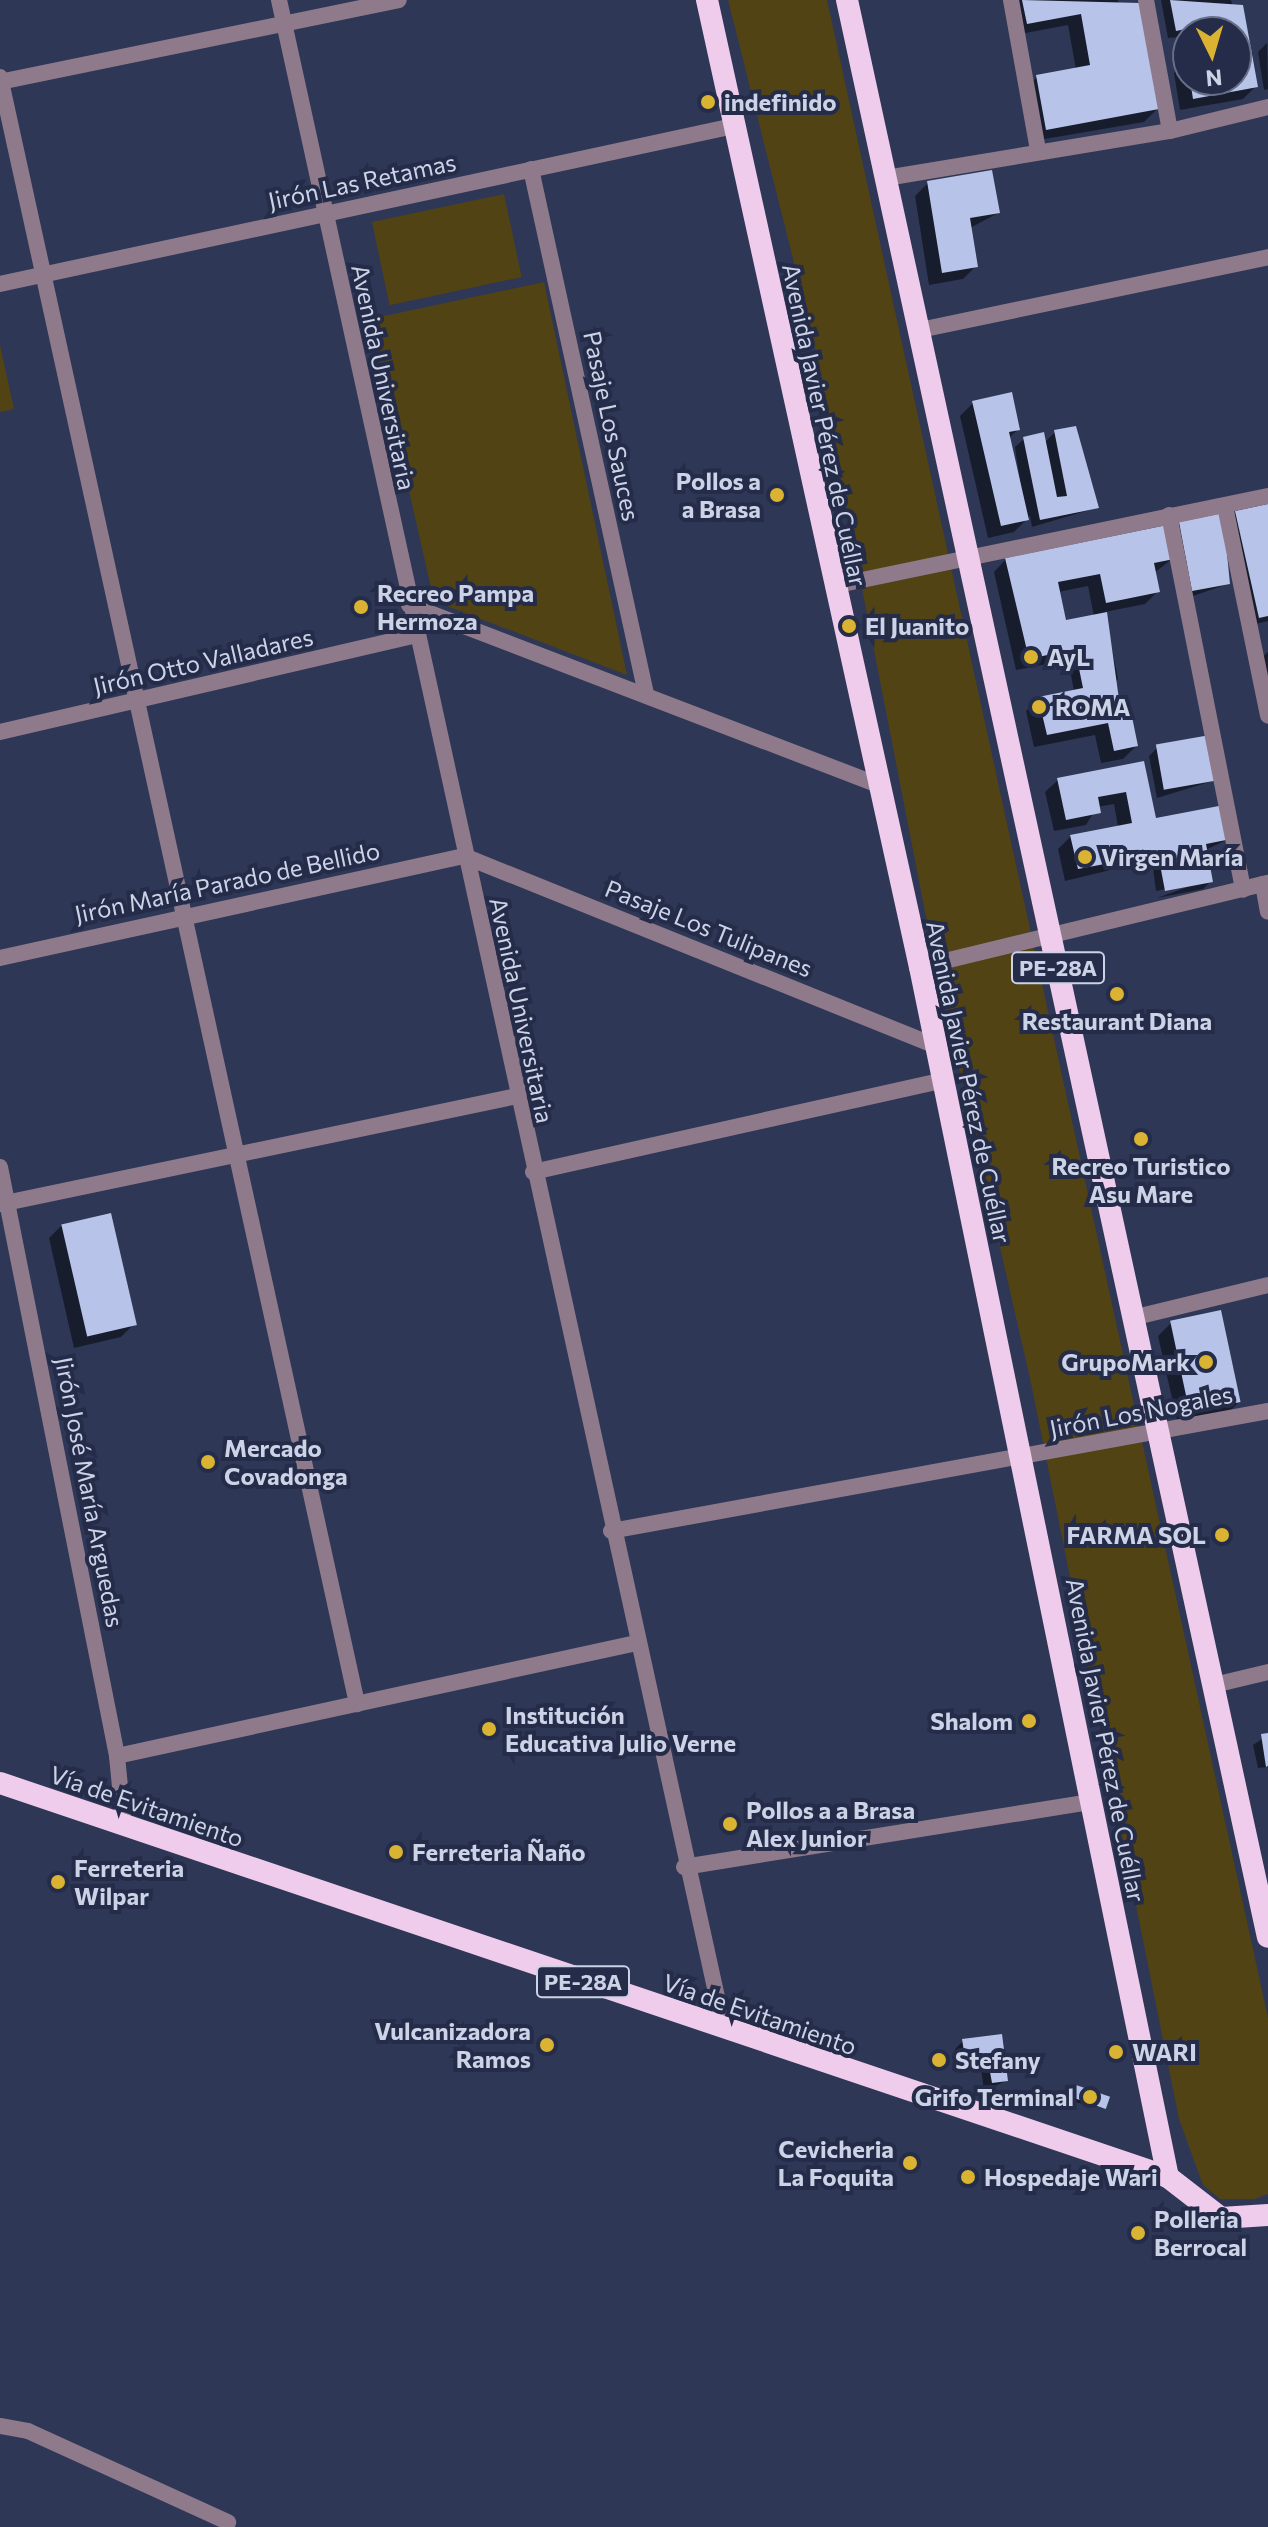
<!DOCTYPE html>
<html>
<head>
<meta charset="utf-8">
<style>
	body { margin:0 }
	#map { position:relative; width:1268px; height:2527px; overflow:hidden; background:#2e3755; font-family:Commissioner,sans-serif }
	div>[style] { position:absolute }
	.green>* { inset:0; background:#524315; transform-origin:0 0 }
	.shadow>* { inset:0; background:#0007 }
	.building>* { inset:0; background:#b7c3e8; transform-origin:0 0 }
	.minor>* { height:16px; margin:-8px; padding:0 8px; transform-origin:8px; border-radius:8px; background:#8f7a8c }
	.trunk>* { height:22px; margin:-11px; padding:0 11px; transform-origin:11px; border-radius:11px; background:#f0ccec }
	.dots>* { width:22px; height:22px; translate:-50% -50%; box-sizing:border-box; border:4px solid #242c49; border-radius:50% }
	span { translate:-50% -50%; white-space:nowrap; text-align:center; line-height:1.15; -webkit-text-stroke:8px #242c49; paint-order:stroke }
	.shield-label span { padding:2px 6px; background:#242c49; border:2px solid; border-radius:6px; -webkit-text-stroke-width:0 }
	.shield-label { font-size:22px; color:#ccd3e6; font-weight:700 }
	.poi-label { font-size:24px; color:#ccd3e6; font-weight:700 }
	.left { translate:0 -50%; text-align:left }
	.right { translate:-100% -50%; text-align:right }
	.street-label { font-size:24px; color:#ccd3e6 }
	.north { position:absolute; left:1172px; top:16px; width:80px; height:80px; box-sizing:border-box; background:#242c49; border:2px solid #676f88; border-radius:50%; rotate:175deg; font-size:22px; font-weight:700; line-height:32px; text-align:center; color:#ccd3e6 }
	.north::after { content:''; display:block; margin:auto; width:28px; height:36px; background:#dab333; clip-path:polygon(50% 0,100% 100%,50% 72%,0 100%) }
</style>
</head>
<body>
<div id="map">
	<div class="green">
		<div style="clip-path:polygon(728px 0,827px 0,1268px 2018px,1268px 2194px,1255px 2199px,1220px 2199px,1203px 2185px,1179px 2119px,1031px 1383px,935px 963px,814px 342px)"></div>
		<div style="left:504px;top:194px;width:85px;height:135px;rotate:78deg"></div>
		<div style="clip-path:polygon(544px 282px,627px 675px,434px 601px,370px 319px)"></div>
		<div style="clip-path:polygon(0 345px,14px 409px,0 412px)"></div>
	</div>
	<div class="shadow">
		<div style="clip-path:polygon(1008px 0,1118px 0,1157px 109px,1144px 122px,1033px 141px,1024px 90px,1037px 77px,1076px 70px,1068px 25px,1014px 35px)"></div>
		<div style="clip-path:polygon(1161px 0,1231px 0,1256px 86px,1243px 99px,1180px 110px,1174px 73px,1187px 60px,1188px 80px,1236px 80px,1236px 32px,1168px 38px)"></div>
		<div style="clip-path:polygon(1267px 43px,1268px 89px,1264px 90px,1258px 52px)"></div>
		<div style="clip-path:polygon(928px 183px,998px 213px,970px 228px,976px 266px,963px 279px,929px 285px,915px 196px)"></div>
		<div style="clip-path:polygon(973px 403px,1018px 429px,1009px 438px,1023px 502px,1015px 447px,1024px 439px,1044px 443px,1055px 432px,1096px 508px,1032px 527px,1030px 516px,1014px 532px,988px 538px,960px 416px)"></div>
		<div style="clip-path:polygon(1268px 506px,1268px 621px,1251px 625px,1226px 538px,1228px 584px,1184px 599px,1171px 532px,1180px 524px,1222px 527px,1236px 513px)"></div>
		<div style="clip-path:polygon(evenodd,1006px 559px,1172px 559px,1154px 573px,1158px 591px,1145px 604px,1105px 612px,1118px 679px,1113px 684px,1136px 746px,1123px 759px,1101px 763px,1095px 735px,1034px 747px,1026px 711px,1039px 699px,1074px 691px,1068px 660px,1016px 670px,994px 572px,1006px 559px,1088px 586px,1094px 617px,1064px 623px,1058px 592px,1088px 586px)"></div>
		<div style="clip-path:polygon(1268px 652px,1268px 691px,1259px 660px)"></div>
		<div style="clip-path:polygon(1157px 748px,1216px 780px,1157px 798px,1149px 756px)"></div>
		<div style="clip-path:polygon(1143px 763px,1154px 822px,1229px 839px,1205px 850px,1211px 881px,1203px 889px,1157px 898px,1204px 881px,1156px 891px,1152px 860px,1065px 881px,1058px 849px,1071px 836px,1118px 827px,1114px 804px,1097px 807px,1086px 825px,1054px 831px,1045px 792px,1058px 780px)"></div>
		<div style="clip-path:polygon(62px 1225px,134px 1324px,121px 1337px,74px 1348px,49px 1238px)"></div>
		<div style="clip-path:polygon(1171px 1323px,1239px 1402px,1226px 1415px,1178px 1425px,1158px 1336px)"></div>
		<div style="clip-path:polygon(1268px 1735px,1268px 1767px,1258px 1768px,1253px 1745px)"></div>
		<div style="clip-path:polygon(1000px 2036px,1006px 2081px,984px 2091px,981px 2068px,958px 2071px,955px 2049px,963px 2041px)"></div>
		<div style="clip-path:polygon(1076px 2087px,1103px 2108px,1069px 2101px)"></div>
	</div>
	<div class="building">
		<div style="clip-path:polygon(1022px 0,1140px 3px,1159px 109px,1046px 130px,1036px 75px,1090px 65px,1081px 14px,1027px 24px)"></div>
		<div style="clip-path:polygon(1170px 0,1243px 5px,1258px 87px,1193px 99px,1190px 80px,1236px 80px,1236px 32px,1206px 32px,1205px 25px,1176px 31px)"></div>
		<div style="clip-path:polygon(992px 170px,1000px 213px,970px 218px,978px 267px,942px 273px,927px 181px)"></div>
		<div style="clip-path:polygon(1012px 392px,1020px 430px,1009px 432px,1029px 520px,1001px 526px,972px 401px)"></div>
		<div style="clip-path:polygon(1076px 426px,1099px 508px,1040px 520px,1023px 437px,1044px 432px,1057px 497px,1067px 496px,1054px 430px)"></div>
		<div style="clip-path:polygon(1268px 504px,1268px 616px,1259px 618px,1235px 511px)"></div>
		<div style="clip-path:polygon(1223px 513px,1230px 584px,1192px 591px,1179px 522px)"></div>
		<div style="clip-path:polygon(1167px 525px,1174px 559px,1154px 563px,1160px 592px,1106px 603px,1100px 574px,1058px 582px,1066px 620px,1107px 612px,1121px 714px,1131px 712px,1138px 746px,1114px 751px,1108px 723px,1047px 735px,1038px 697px,1083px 688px,1075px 649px,1029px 659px,1005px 558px)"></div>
		<div style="left:1210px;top:735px;width:46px;height:55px;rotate:80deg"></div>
		<div style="clip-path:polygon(1144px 761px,1156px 818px,1224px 805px,1231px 839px,1206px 844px,1213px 882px,1165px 891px,1158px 854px,1078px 869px,1070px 835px,1132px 823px,1126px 792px,1098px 797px,1101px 813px,1066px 820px,1057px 778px)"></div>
		<div style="left:111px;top:1213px;width:115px;height:51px;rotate:77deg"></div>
		<div style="left:1221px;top:1310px;width:94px;height:52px;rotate:78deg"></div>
		<div style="clip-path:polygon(1268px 1733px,1268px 1766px,1266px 1767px,1261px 1734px)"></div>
		<div style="clip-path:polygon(1002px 2034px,1008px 2081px,992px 2083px,988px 2061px,966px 2064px,962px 2039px)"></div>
		<div style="left:1076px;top:2085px;width:36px;height:13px;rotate:19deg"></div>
	</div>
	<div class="minor">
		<div style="left:279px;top:0;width:2077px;rotate:77.63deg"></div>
		<div style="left:1011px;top:0;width:152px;rotate:79.8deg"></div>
		<div style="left:1146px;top:0;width:133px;rotate:79.6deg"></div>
		<div style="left:0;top:77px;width:1666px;rotate:77.62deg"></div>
		<div style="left:0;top:82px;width:407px;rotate:-11.6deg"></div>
		<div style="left:531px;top:169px;width:537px;rotate:77.64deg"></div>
		<div style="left:886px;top:178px;width:288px;rotate:-9.4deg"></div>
		<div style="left:1170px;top:131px;width:101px;rotate:-13.8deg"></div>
		<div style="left:0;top:284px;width:751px;rotate:-12.15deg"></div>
		<div style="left:920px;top:330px;width:356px;rotate:-11.8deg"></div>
		<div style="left:1225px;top:506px;width:214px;rotate:78.4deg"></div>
		<div style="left:1169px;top:515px;width:382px;rotate:78.8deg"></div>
		<div style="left:833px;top:586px;width:444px;rotate:-11.7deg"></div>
		<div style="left:409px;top:605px;width:500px;rotate:20.97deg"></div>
		<div style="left:0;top:732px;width:427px;rotate:-13.1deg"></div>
		<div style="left:1263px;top:884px;width:28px;rotate:80deg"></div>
		<div style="left:0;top:958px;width:475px;rotate:-12.4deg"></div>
		<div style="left:464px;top:856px;width:509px;rotate:21.93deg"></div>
		<div style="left:920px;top:967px;width:358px;rotate:-13.6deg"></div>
		<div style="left:0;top:1167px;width:601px;rotate:78.76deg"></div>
		<div style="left:117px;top:1756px;width:71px;rotate:84.4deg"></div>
		<div style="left:533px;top:1172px;width:420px;rotate:-12.6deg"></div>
		<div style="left:1px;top:1204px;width:527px;rotate:-11.82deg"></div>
		<div style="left:1132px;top:1318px;width:140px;rotate:-13.6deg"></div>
		<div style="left:611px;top:1531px;width:668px;rotate:-10.35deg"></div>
		<div style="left:1214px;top:1685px;width:56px;rotate:-13.5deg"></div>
		<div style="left:117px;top:1756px;width:531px;rotate:-12.28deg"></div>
		<div style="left:684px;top:1867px;width:412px;rotate:-9.1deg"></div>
		<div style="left:0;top:2426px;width:28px;rotate:10deg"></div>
		<div style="left:28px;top:2431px;width:220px;rotate:24.5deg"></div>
	</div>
	<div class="trunk">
		<div style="left:707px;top:0;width:990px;rotate:77.58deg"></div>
		<div style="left:920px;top:967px;width:1235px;rotate:78.42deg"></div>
		<div style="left:847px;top:0;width:1982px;rotate:77.74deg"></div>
		<div style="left:0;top:1783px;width:1233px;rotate:18.64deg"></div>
		<div style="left:1168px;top:2177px;width:67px;rotate:37.7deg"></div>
		<div style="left:1221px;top:2218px;width:47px;rotate:-3.7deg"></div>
	</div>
	<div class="dots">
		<div style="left:708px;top:102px;background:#dab333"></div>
		<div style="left:777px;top:495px;background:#dab333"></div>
		<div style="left:361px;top:607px;background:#dab333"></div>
		<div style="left:849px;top:626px;background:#dab333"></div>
		<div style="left:1031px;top:657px;background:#dab333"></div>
		<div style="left:1039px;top:707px;background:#dab333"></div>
		<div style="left:1085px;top:857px;background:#dab333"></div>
		<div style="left:1117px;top:994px;background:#dab333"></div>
		<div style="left:1141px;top:1139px;background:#dab333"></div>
		<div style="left:1206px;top:1362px;background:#dab333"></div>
		<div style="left:208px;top:1462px;background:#dab333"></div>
		<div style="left:1222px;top:1535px;background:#dab333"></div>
		<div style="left:1029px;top:1721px;background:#dab333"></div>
		<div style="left:489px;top:1729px;background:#dab333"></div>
		<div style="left:730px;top:1824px;background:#dab333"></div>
		<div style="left:396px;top:1852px;background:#dab333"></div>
		<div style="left:58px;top:1882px;background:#dab333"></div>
		<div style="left:547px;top:2045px;background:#dab333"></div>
		<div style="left:1116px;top:2052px;background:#dab333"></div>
		<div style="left:939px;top:2060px;background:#dab333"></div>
		<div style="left:1090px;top:2097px;background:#dab333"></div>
		<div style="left:910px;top:2163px;background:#dab333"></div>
		<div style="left:968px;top:2177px;background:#dab333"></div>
		<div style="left:1138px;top:2233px;background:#dab333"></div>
	</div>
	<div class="shield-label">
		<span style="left:1058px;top:968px">PE-28A</span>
		<span style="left:583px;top:1982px">PE-28A</span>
	</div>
	<div class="poi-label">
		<span class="left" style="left:724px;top:102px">indefinido</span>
		<span class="right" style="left:761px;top:495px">Pollos a<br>a Brasa</span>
		<span class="left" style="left:377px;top:607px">Recreo Pampa<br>Hermoza</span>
		<span class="left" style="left:865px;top:626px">El Juanito</span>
		<span class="left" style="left:1047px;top:657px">AyL</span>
		<span class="left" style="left:1055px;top:707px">ROMA</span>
		<span class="left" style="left:1101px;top:857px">Virgen María</span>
		<span style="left:1117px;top:1021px">Restaurant Diana</span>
		<span style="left:1141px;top:1180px">Recreo Turistico<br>Asu Mare</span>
		<span class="right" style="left:1190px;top:1362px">GrupoMark</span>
		<span class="left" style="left:224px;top:1462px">Mercado<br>Covadonga</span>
		<span class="right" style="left:1206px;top:1535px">FARMA SOL</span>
		<span class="left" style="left:505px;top:1729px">Institución<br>Educativa Julio Verne</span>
		<span class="right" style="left:1013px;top:1721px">Shalom</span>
		<span class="left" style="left:746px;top:1824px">Pollos a a Brasa<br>Alex Junior</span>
		<span class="left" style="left:412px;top:1852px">Ferreteria Ñaño</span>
		<span class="left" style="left:74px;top:1882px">Ferreteria<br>Wilpar</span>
		<span class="right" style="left:531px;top:2045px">Vulcanizadora<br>Ramos</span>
		<span class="left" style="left:1132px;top:2052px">WARI</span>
		<span class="left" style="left:955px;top:2060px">Stefany</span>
		<span class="right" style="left:1074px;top:2097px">Grifo Terminal</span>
		<span class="right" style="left:894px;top:2163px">Cevicheria<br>La Foquita</span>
		<span class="left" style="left:984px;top:2177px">Hospedaje Wari</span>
		<span class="left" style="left:1154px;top:2233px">Polleria<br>Berrocal</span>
	</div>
	<div class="street-label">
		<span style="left:362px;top:181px;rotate:-12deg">Jirón Las Retamas</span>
		<span style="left:384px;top:377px;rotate:78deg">Avenida Universitaria</span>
		<span style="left:825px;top:425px;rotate:78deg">Avenida Javier Pérez de Cuéllar</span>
		<span style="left:612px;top:426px;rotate:78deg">Pasaje Los Sauces</span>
		<span style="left:203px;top:661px;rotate:-13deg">Jirón Otto Valladares</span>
		<span style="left:227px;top:882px;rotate:-12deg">Jirón María Parado de Bellido</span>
		<span style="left:709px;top:928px;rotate:22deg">Pasaje Los Tulipanes</span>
		<span style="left:522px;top:1010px;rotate:78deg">Avenida Universitaria</span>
		<span style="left:969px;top:1082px;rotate:78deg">Avenida Javier Pérez de Cuéllar</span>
		<span style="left:1141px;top:1411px;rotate:-11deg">Jirón Los Nogales</span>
		<span style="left:90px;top:1492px;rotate:79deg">Jirón José María Arguedas</span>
		<span style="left:1106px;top:1740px;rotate:79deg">Avenida Javier Pérez de Cuéllar</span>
		<span style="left:147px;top:1806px;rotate:19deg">Vía de Evitamiento</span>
		<span style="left:760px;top:2014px;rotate:19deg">Vía de Evitamiento</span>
	</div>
	<div class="north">N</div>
</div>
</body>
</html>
